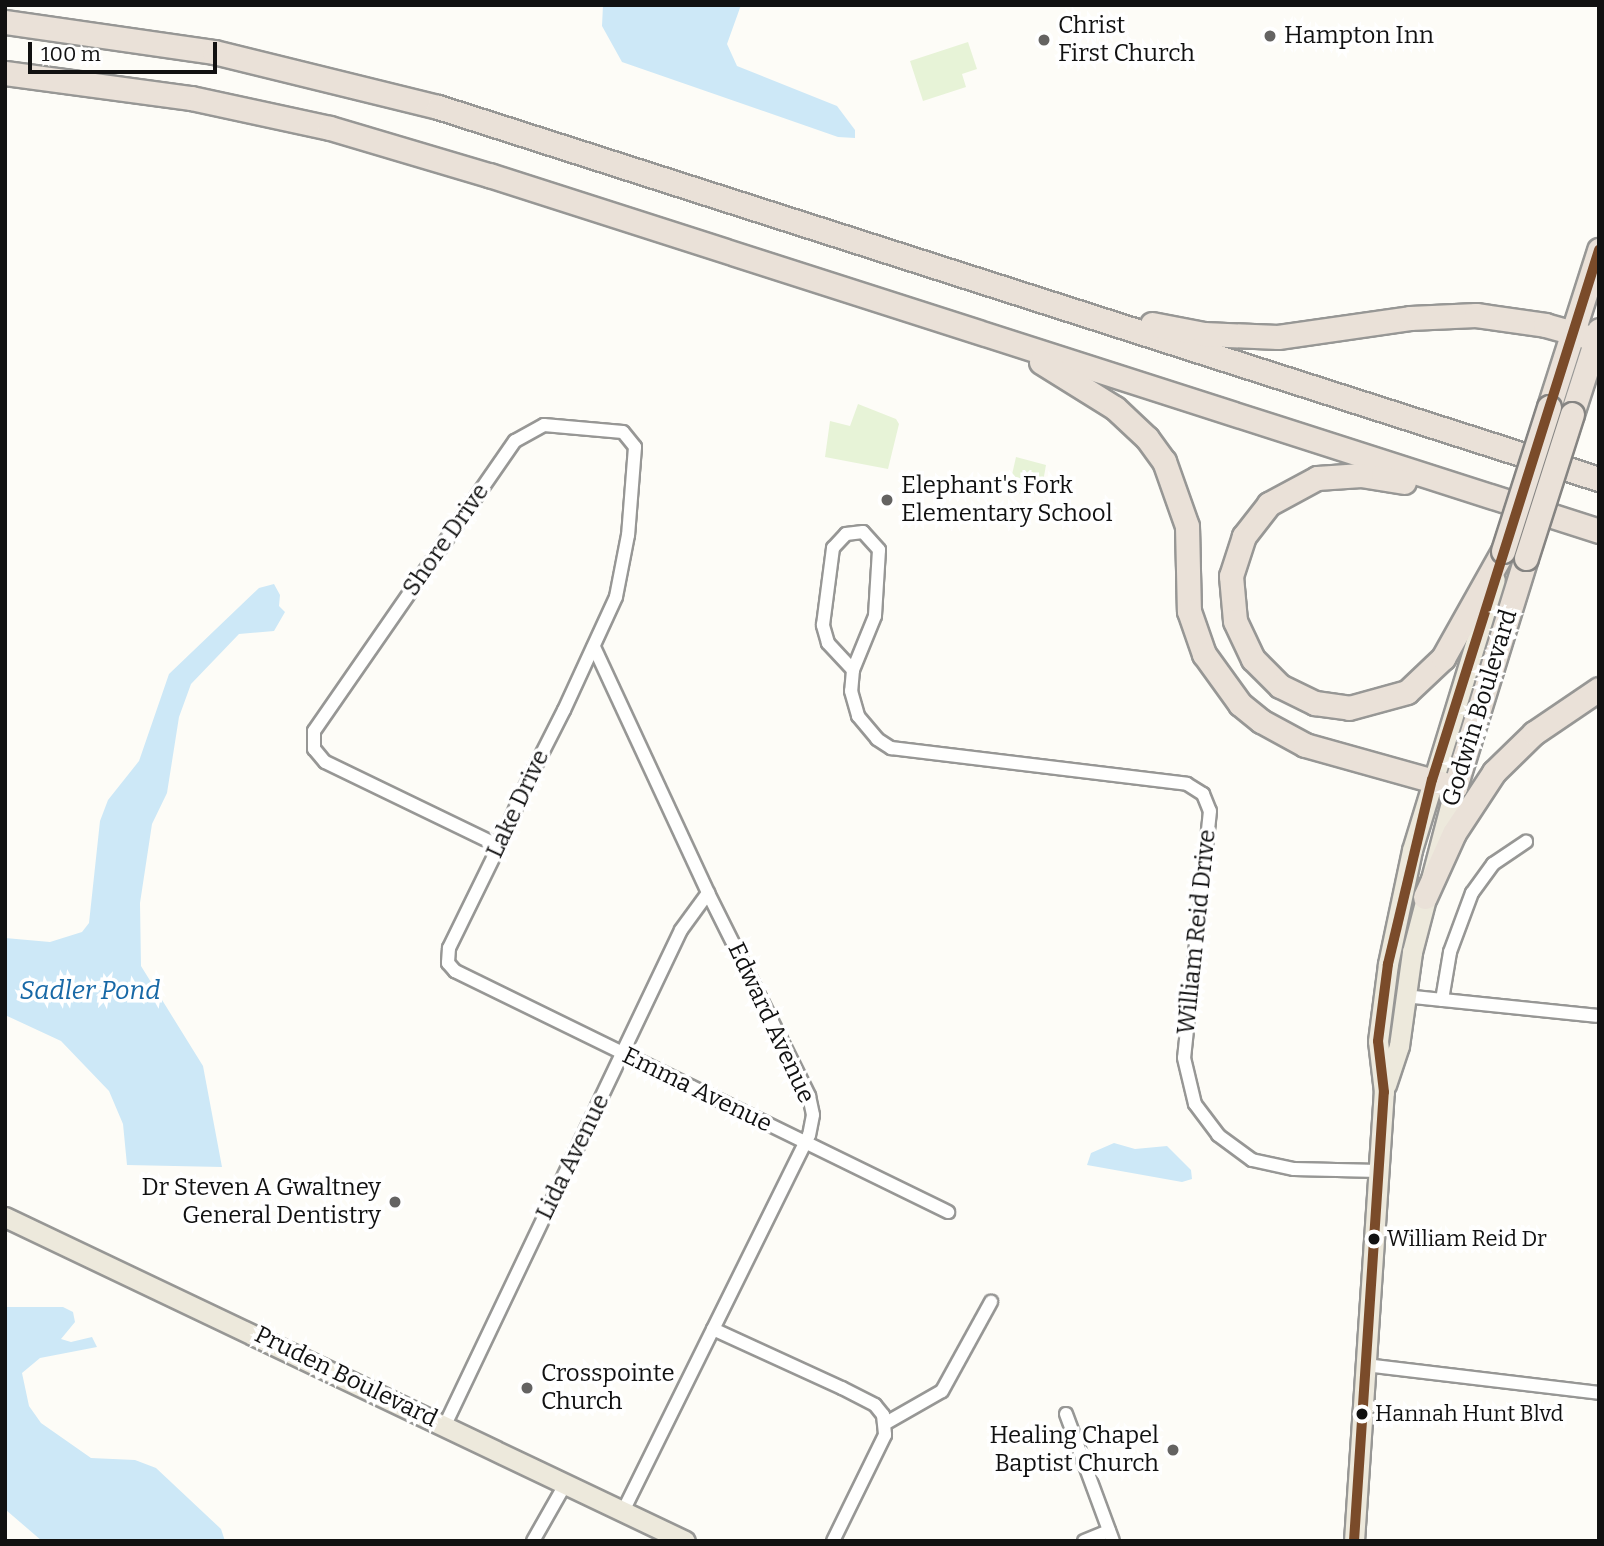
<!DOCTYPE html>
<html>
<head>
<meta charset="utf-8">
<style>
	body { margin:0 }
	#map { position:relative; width:1604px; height:1546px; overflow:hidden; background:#fdfcf7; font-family:Bitter,serif }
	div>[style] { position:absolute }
	.green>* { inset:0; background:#e7f3d7 }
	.water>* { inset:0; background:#cde8f7 }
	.roads { filter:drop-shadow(2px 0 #979795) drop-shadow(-2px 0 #979795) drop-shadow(0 2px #979795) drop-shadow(0 -2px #979795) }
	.street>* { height:12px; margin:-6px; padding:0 6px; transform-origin:6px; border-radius:6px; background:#fffffe }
	.primary>* { height:19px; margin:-9.5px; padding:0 9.5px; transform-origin:9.5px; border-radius:9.5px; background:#ede9dc }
	.highway>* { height:23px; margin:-11.5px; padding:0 11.5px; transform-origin:11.5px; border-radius:11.5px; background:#eae1d8 }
	.bridges { filter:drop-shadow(2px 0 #858482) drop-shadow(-2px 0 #858482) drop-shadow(0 2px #858482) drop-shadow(0 -2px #858482) }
	.highway-bridge>* { height:23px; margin:-11.5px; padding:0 11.5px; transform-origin:11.5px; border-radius:11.5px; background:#eae1d8 }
	.bus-1>* { height:10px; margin:-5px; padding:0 5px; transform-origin:5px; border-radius:5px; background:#7a4b2a }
	.dots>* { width:19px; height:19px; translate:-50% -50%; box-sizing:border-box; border:4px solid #fff; border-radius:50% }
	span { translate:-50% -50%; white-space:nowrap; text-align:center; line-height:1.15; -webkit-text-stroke:7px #fff; paint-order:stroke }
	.bus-label { font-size:22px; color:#111 }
	.left { translate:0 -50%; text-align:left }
	.poi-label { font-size:24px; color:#111 }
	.right { translate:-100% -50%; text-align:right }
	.street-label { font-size:24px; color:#111 }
	.water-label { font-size:26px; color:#1768a6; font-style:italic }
	.frame { position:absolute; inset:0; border:7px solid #111; pointer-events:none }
	.scale { position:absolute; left:28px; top:42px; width:189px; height:32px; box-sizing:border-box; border:4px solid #111; border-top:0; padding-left:9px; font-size:21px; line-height:24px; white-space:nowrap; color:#111; -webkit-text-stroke:5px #fff; paint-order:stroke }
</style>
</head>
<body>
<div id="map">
	<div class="green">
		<div style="clip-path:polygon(968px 42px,977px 69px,962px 74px,966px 87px,923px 101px,910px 61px)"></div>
		<div style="clip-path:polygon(858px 404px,896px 419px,899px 424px,888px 469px,825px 457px,830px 421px,850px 426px)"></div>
		<div style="clip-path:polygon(1016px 457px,1046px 465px,1041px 493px,1023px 495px,1009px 488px)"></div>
	</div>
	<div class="water">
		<div style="clip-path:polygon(603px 5px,741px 5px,727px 44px,737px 66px,837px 106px,855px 130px,855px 138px,838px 137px,622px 62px,602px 26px)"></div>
		<div style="clip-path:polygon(274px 584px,280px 595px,279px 606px,285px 612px,274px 631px,239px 634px,191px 684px,179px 717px,167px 793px,152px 824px,140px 903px,141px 966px,203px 1066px,222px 1167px,127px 1165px,123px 1124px,109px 1091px,61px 1041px,5px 1015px,5px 938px,50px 942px,82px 932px,89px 923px,100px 821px,108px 800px,139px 761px,169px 674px,259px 588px)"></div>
		<div style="clip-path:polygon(1114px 1143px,1135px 1149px,1167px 1146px,1191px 1170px,1192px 1179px,1182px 1182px,1087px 1165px,1091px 1153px)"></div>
		<div style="clip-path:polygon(5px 1307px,63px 1307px,73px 1312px,75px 1322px,61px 1339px,71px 1342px,92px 1337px,97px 1347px,40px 1358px,22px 1373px,29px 1406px,41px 1423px,91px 1458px,135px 1460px,156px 1468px,221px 1529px,225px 1541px,42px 1541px,6px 1510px)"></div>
	</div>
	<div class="roads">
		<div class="street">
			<div style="left:863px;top:532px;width:24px;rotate:48deg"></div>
			<div style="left:879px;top:550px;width:66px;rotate:93.5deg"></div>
			<div style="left:875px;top:616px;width:58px;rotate:112.2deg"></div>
			<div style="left:853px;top:670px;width:37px;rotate:-133deg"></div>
			<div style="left:828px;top:643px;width:19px;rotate:-106deg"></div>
			<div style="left:823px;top:625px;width:78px;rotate:-82.6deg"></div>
			<div style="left:833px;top:548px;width:19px;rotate:-47deg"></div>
			<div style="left:846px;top:534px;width:17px;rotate:-7deg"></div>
			<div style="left:594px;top:647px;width:271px;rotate:65.1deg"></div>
			<div style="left:708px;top:893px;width:227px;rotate:63.5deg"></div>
			<div style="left:809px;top:1096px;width:19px;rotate:78deg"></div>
			<div style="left:813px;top:1115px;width:20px;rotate:101deg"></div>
			<div style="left:809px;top:1135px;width:419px;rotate:116.3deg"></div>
			<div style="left:853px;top:670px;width:21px;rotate:95deg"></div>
			<div style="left:851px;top:691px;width:26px;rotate:74deg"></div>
			<div style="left:858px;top:716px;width:30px;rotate:50deg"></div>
			<div style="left:877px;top:739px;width:17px;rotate:33deg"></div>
			<div style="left:891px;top:748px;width:298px;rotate:6.9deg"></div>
			<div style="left:1187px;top:784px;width:19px;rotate:32deg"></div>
			<div style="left:1203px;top:794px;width:18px;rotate:68deg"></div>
			<div style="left:1210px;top:811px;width:248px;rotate:96deg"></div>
			<div style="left:1184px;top:1058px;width:47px;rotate:76.6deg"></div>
			<div style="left:1195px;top:1104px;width:39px;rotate:53deg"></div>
			<div style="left:1218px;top:1135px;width:42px;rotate:36.3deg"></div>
			<div style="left:1252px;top:1160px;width:43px;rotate:12.1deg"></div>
			<div style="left:1294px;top:1169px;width:85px;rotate:1.3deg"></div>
			<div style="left:499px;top:846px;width:193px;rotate:-154.2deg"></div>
			<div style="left:325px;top:762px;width:17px;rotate:-130deg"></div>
			<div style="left:314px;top:749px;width:18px;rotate:-90deg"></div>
			<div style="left:314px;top:731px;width:353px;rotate:-55.3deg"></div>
			<div style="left:515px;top:441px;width:33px;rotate:-29deg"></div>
			<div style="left:544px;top:425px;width:79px;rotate:5.1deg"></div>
			<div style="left:623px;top:432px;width:19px;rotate:51deg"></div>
			<div style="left:635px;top:447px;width:88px;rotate:94.5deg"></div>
			<div style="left:628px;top:535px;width:63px;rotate:101deg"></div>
			<div style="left:616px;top:597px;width:124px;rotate:114.7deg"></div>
			<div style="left:564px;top:710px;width:89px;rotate:116.9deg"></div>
			<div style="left:524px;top:789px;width:62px;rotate:113.7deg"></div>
			<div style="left:499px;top:846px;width:114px;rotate:116.1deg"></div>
			<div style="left:449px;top:948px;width:15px;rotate:94deg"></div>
			<div style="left:448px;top:963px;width:11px;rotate:49deg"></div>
			<div style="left:455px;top:971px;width:549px;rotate:26.05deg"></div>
			<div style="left:1404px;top:996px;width:193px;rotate:5.9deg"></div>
			<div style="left:1442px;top:1000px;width:49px;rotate:-80.5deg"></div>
			<div style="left:1450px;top:952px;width:63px;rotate:-69.6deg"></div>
			<div style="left:1472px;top:893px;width:36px;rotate:-54deg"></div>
			<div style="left:1493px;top:864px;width:40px;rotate:-34deg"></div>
			<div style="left:713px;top:1329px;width:142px;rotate:24.6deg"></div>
			<div style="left:842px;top:1388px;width:37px;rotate:27deg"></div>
			<div style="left:875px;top:1405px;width:13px;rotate:51deg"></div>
			<div style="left:883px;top:1415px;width:20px;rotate:84deg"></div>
			<div style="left:885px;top:1435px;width:118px;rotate:116.1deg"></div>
			<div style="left:1365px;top:1365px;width:236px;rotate:6.8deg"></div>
			<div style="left:1066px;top:1414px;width:135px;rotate:69.7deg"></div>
			<div style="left:886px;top:1423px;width:64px;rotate:-29.7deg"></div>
			<div style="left:942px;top:1391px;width:102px;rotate:-61.2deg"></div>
			<div style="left:445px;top:1425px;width:548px;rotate:-64.51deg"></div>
			<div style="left:681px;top:930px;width:46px;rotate:-53.9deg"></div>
			<div style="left:533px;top:1541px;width:67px;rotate:-60.4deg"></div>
			<div style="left:1084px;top:1541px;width:27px;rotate:-22deg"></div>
		</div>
		<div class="primary">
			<div style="left:1386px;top:1085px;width:41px;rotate:-71.6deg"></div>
			<div style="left:1399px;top:1046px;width:95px;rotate:-82.1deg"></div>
			<div style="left:1412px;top:952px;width:171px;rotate:-75.4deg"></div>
			<div style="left:5px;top:1217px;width:753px;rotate:25.48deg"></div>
			<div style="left:1354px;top:1541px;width:450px;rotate:-86.2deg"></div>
			<div style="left:1384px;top:1092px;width:51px;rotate:-96.7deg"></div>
			<div style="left:1378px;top:1041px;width:78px;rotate:-82.6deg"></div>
			<div style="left:1388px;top:964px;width:116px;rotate:-78.1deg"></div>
			<div style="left:1412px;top:850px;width:283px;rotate:-73deg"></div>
		</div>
		<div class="highway">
			<div style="left:5px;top:22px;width:211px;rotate:8.2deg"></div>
			<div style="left:214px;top:52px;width:231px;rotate:13.8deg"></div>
			<div style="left:438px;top:107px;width:1219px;rotate:17.77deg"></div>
			<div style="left:5px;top:73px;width:188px;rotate:7.7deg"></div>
			<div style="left:191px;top:98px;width:142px;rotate:12.2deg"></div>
			<div style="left:330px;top:128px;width:166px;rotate:16.5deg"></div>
			<div style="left:489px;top:175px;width:1166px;rotate:17.78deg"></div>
			<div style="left:1152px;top:324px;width:53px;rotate:10.9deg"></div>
			<div style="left:1204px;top:334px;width:74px;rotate:2.3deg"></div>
			<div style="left:1278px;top:337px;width:133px;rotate:-8.2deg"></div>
			<div style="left:1410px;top:318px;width:66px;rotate:-2.6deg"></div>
			<div style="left:1476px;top:315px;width:70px;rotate:8.2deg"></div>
			<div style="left:1545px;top:325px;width:56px;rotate:15.5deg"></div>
			<div style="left:1041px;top:362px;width:87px;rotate:31.9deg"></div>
			<div style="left:1115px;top:408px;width:44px;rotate:43.2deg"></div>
			<div style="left:1147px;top:438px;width:29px;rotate:54deg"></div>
			<div style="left:1164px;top:461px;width:69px;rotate:70.5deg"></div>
			<div style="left:1187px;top:526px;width:85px;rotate:88.7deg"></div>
			<div style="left:1189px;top:611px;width:46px;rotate:70.8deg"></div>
			<div style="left:1204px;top:654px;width:62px;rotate:54.2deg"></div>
			<div style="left:1240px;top:704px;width:27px;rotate:39deg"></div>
			<div style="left:1261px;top:721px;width:50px;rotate:28.6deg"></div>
			<div style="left:1305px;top:745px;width:156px;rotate:15.6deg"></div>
			<div style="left:1455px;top:787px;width:240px;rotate:-72.8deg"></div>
			<div style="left:1549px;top:407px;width:165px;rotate:-72.3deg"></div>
			<div style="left:1572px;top:414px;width:88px;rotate:-72.2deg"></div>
			<div style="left:1404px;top:482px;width:44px;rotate:-170.8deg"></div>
			<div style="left:1361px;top:475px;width:44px;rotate:176.1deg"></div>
			<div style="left:1317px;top:478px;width:55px;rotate:151.6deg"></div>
			<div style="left:1269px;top:504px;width:41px;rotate:128deg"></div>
			<div style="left:1244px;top:536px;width:42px;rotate:108deg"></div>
			<div style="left:1231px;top:576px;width:45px;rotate:84.9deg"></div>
			<div style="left:1235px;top:621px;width:42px;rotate:64.7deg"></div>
			<div style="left:1253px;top:659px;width:38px;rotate:45deg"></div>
			<div style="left:1280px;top:686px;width:39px;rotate:26deg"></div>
			<div style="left:1315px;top:703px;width:34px;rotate:8deg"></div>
			<div style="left:1349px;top:708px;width:60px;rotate:-15.4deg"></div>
			<div style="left:1407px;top:692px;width:50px;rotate:-43.4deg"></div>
			<div style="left:1443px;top:658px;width:123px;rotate:-60.7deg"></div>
			<div style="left:1425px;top:897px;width:70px;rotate:-65.6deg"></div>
			<div style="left:1454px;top:833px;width:73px;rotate:-56.7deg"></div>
			<div style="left:1494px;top:772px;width:56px;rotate:-44.3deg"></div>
			<div style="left:1534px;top:733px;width:78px;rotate:-34.1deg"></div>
		</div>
	</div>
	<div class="bridges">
		<div class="highway-bridge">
			<div style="left:1503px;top:551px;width:151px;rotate:-72.3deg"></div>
			<div style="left:1526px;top:558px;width:151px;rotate:-72.3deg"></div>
		</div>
	</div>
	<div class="bus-1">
		<div style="left:1354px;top:1541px;width:450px;rotate:-86.2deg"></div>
		<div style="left:1384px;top:1092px;width:51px;rotate:-96.7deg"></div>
		<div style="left:1378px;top:1041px;width:78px;rotate:-82.6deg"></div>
		<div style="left:1388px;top:964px;width:189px;rotate:-76.6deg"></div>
		<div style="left:1432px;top:780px;width:556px;rotate:-72.51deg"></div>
	</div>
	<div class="dots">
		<div style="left:1270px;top:36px;background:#646362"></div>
		<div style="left:1044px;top:40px;background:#646362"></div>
		<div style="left:887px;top:500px;background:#646362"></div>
		<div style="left:395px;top:1202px;background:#646362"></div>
		<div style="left:1374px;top:1239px;background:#111"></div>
		<div style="left:527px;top:1388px;background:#646362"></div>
		<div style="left:1362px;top:1414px;background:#111"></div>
		<div style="left:1173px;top:1450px;background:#646362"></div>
	</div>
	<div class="bus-label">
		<span class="left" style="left:1387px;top:1239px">William Reid Dr</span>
		<span class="left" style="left:1375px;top:1414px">Hannah Hunt Blvd</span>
	</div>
	<div class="poi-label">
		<span class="left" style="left:1058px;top:40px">Christ<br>First Church</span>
		<span class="left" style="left:1284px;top:36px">Hampton Inn</span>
		<span class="left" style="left:901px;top:500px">Elephant's Fork<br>Elementary School</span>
		<span class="right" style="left:381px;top:1202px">Dr Steven A Gwaltney<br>General Dentistry</span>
		<span class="left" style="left:541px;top:1388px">Crosspointe<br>Church</span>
		<span class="right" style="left:1159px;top:1450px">Healing Chapel<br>Baptist Church</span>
	</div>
	<div class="street-label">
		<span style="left:446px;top:540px;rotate:-55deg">Shore Drive</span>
		<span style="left:1480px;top:708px;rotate:-73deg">Godwin Boulevard</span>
		<span style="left:518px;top:804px;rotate:-65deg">Lake Drive</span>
		<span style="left:1197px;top:932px;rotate:-84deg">William Reid Drive</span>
		<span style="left:771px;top:1023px;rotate:65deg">Edward Avenue</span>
		<span style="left:697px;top:1090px;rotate:26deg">Emma Avenue</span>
		<span style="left:573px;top:1157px;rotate:-64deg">Lida Avenue</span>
		<span style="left:346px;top:1377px;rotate:26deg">Pruden Boulevard</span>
	</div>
	<div class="water-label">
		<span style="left:90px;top:991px">Sadler Pond</span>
	</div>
	<div class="frame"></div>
	<div class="scale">100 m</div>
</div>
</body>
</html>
